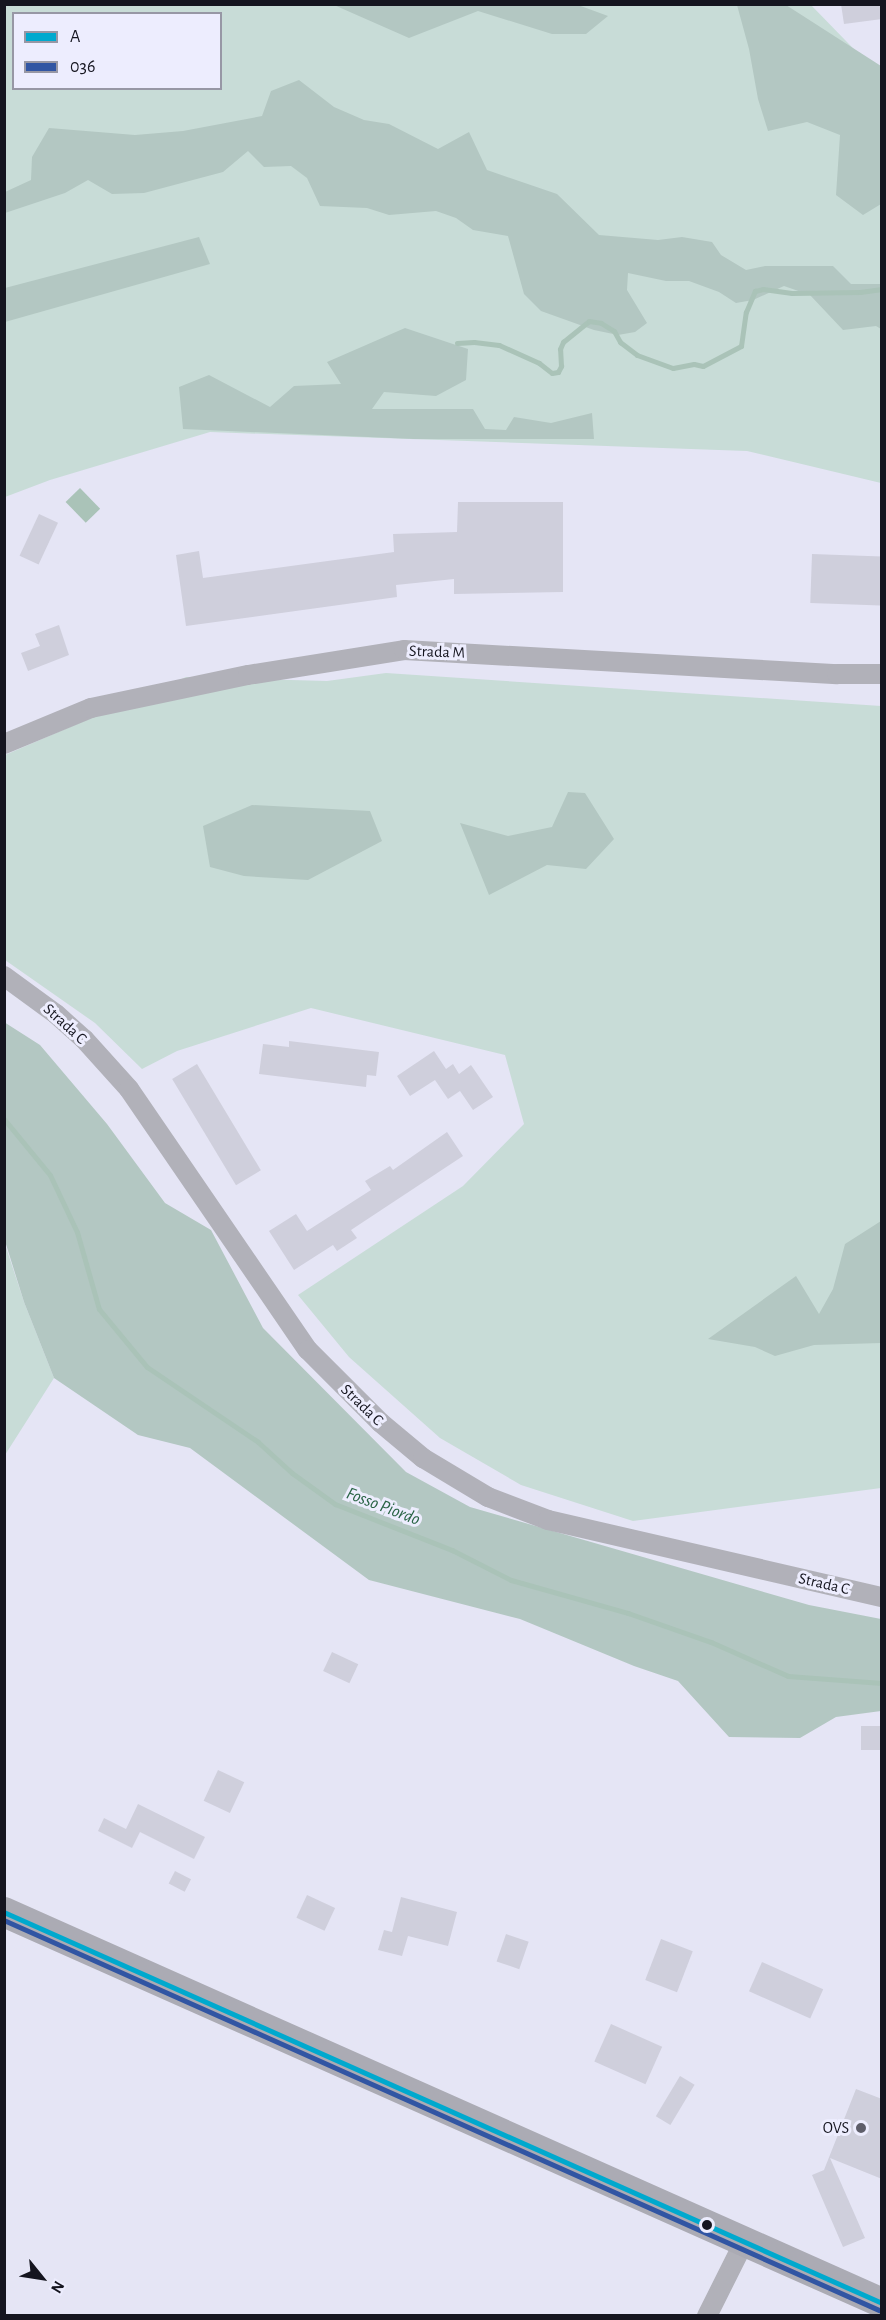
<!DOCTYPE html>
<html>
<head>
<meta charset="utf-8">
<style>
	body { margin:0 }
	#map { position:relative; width:886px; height:2320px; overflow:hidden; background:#e5e5f5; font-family:"Alegreya Sans",sans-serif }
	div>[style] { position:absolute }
	.green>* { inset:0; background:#c8dcd7 }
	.forest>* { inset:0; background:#b3c7c2 }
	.water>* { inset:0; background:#aac3b8; transform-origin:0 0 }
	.stream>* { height:5px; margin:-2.5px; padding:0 2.5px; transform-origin:2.5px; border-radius:2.5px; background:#aac3b8 }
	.building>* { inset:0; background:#cfcfdc; transform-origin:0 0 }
	.minor>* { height:20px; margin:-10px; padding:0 10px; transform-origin:10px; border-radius:10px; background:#b1b1b9 }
	.primary>* { height:30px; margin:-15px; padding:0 15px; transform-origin:15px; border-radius:15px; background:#ababb4 }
	.bus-1>* { height:4.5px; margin:-2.25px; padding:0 2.25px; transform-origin:2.25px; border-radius:2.25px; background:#00a9ce }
	.bus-2>* { height:4.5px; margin:-2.25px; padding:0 2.25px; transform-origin:2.25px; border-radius:2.25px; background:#3155a3 }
	.dots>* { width:16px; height:16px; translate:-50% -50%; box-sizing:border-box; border:3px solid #ededfe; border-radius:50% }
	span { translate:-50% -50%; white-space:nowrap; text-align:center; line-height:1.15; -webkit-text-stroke:6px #ededfe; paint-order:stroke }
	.street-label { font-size:16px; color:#15151f }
	.poi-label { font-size:16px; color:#15151f }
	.right { translate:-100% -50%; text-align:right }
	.water-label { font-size:18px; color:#296445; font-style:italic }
	.frame { position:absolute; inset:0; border:6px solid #15151f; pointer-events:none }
	.legend { position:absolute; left:12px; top:12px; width:210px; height:78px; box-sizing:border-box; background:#ededfe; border:2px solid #9797a5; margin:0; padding:8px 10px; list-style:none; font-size:18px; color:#15151f }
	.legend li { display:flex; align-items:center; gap:12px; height:30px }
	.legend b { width:30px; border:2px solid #9797a5 }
	.north { position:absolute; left:12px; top:2248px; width:60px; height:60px; -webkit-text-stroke:4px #ededfe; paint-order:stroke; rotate:120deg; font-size:16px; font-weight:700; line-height:24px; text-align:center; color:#15151f }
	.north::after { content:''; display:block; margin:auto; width:21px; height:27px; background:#15151f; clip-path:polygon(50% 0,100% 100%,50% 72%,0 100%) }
</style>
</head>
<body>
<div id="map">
	<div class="green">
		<div style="clip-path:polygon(evenodd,5px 5px,811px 5px,881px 77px,881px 483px,747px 451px,210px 432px,50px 480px,5px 497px,5px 5px,14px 14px,220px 14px,220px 88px,14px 88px,14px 14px)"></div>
		<div style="clip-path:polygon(386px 673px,881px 706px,881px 1488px,633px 1521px,521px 1485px,440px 1438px,349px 1357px,298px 1295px,463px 1186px,524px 1124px,505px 1055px,311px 1008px,177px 1051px,142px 1069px,95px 1023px,5px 960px,5px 755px,186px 677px,327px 681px)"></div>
		<div style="clip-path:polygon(4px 1241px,24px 1302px,54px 1378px,5px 1455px)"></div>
	</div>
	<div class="forest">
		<div style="clip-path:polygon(578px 5px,608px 16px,586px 34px,552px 34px,478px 11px,409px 38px,334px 5px)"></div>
		<div style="clip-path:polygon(737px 5px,786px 5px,881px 66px,881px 204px,863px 215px,836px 195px,840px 135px,807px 122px,768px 131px,758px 99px,749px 49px)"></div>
		<div style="clip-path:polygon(299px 80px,334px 107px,364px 120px,389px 124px,438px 149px,469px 132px,487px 170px,557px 194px,599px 235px,658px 240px,682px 237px,712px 242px,721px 255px,746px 270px,765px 266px,833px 266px,851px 284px,881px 284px,881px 329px,876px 326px,843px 330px,810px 295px,784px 286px,753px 300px,736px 303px,719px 292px,689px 281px,666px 281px,628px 273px,627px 290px,647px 323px,635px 332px,618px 335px,594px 330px,541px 311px,524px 294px,508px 236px,473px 230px,456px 218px,436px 211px,389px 215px,367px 208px,320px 206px,307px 178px,291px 166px,264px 167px,248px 151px,223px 172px,144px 193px,112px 194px,88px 180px,65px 193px,5px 213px,5px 192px,31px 180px,32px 157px,49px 128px,135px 135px,183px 131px,262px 116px,271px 91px)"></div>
		<div style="clip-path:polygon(199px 237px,210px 264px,5px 322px,5px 288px)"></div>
		<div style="clip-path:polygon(405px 328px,468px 349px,466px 380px,436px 396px,384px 392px,372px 409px,473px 409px,485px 429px,506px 430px,514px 417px,551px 423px,592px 413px,594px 439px,414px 439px,183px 429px,179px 387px,209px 375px,270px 407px,294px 386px,341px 384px,327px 362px)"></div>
		<div style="clip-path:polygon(568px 792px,585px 793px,614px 839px,586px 869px,547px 865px,489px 895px,460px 823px,508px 836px,552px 827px)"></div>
		<div style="clip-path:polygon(252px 805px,370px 811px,382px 841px,308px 880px,244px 876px,210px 867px,203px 826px)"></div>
		<div style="clip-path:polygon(4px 1022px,40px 1045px,107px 1124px,165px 1203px,211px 1230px,263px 1328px,406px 1472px,470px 1507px,809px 1605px,881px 1619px,881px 1711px,836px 1717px,800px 1738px,729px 1737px,678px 1681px,634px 1666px,520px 1619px,369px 1580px,190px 1448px,138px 1435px,54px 1378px,24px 1302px,5px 1241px)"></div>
		<div style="clip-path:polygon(881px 1221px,881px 1343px,814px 1345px,775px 1356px,755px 1347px,708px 1339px,796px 1276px,819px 1314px,833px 1289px,845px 1244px)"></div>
	</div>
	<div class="water">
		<div style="left:80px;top:488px;width:29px;height:20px;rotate:46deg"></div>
	</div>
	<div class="stream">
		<div style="left:457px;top:343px;width:17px;rotate:-3deg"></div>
		<div style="left:474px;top:342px;width:25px;rotate:7deg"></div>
		<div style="left:499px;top:345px;width:44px;rotate:24.2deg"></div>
		<div style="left:539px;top:363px;width:16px;rotate:38deg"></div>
		<div style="left:552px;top:373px;width:6px;rotate:-9deg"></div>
		<div style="left:558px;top:372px;width:7px;rotate:-63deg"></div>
		<div style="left:561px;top:366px;width:17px;rotate:-93deg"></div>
		<div style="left:560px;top:349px;width:8px;rotate:-67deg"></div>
		<div style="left:563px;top:342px;width:33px;rotate:-39deg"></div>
		<div style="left:589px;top:321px;width:12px;rotate:9deg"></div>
		<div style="left:601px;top:323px;width:15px;rotate:32deg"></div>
		<div style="left:614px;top:331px;width:13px;rotate:61deg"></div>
		<div style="left:620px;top:342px;width:21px;rotate:37deg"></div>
		<div style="left:637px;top:355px;width:38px;rotate:20deg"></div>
		<div style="left:673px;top:368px;width:21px;rotate:-11deg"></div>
		<div style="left:694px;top:364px;width:9px;rotate:13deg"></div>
		<div style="left:703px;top:366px;width:43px;rotate:-27.8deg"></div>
		<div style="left:741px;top:346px;width:34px;rotate:-82deg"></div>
		<div style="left:746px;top:312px;width:23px;rotate:-67deg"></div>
		<div style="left:755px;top:291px;width:8px;rotate:-14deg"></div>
		<div style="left:763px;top:289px;width:29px;rotate:8deg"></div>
		<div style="left:792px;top:293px;width:68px;rotate:-0.8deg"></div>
		<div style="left:860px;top:292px;width:22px;rotate:-8deg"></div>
		<div style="left:4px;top:1119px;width:72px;rotate:50.6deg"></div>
		<div style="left:50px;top:1175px;width:63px;rotate:64.7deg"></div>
		<div style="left:77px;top:1232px;width:80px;rotate:74.1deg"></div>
		<div style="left:99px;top:1309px;width:75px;rotate:50.4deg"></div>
		<div style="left:147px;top:1367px;width:134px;rotate:34deg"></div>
		<div style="left:258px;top:1442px;width:46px;rotate:42.4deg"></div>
		<div style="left:292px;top:1473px;width:53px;rotate:35.8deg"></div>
		<div style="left:335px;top:1504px;width:126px;rotate:21.5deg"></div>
		<div style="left:452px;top:1550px;width:66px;rotate:27deg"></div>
		<div style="left:511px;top:1580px;width:122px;rotate:15.8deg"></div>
		<div style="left:628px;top:1613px;width:88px;rotate:19.3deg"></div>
		<div style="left:711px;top:1642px;width:84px;rotate:23.8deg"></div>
		<div style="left:788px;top:1676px;width:94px;rotate:4.3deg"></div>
	</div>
	<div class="building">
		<div style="clip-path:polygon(841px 4px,882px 4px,882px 19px,844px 24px)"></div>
		<div style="clip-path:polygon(458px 502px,563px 502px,563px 592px,454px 594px,454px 579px,396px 585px,397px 597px,186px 626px,176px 555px,199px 551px,203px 578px,394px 552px,393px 534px,457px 532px)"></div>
		<div style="left:39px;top:514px;width:21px;height:46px;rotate:25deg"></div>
		<div style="left:812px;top:554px;width:70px;height:49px;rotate:2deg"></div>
		<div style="clip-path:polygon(59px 625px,69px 655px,28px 671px,21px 653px,40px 646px,35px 634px)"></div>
		<div style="clip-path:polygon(289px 1041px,379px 1052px,376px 1076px,367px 1075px,366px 1087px,259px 1074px,263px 1044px,289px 1047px)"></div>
		<div style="clip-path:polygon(434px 1051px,446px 1069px,453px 1064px,459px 1074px,471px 1065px,493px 1097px,473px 1110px,460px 1091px,448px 1099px,435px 1080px,410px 1096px,397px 1076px)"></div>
		<div style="left:197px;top:1064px;width:124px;height:29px;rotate:59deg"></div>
		<div style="clip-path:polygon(447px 1132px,463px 1156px,351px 1230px,357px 1238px,337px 1251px,333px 1245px,294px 1270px,269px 1231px,296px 1214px,307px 1231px,371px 1190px,365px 1181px,390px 1166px,393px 1170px)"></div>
		<div style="left:332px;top:1652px;width:29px;height:21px;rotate:25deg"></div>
		<div style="left:882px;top:1726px;width:24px;height:21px;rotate:90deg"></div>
		<div style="left:218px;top:1770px;width:29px;height:34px;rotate:25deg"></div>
		<div style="clip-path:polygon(138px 1804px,205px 1837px,194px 1859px,140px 1832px,132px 1848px,98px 1831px,104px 1818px,126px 1829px)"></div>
		<div style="left:175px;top:1871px;width:18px;height:14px;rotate:27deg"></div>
		<div style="left:307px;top:1895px;width:31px;height:25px;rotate:25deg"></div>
		<div style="clip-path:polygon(401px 1897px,457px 1912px,448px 1946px,408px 1936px,402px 1956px,378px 1950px,384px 1930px,392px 1932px)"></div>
		<div style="left:506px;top:1934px;width:24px;height:29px;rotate:19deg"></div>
		<div style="left:661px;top:1939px;width:34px;height:44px;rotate:21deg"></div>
		<div style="left:762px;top:1962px;width:67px;height:32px;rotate:24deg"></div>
		<div style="left:611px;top:2024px;width:56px;height:41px;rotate:24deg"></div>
		<div style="left:680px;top:2076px;width:17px;height:47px;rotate:31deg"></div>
		<div style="clip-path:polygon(856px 2089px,882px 2099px,882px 2179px,830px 2158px,865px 2238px,843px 2247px,812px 2175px,824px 2170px)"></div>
	</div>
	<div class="minor">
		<div style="left:4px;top:744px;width:94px;rotate:-22.5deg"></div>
		<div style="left:91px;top:708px;width:160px;rotate:-11.9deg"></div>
		<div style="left:248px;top:675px;width:158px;rotate:-9.1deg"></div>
		<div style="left:404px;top:650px;width:434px;rotate:3.2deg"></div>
		<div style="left:837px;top:674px;width:45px"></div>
		<div style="left:4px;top:976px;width:64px;rotate:36.2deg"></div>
		<div style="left:56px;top:1014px;width:38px;rotate:42deg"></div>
		<div style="left:84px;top:1039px;width:67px;rotate:48deg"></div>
		<div style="left:129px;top:1089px;width:316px;rotate:55.6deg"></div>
		<div style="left:308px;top:1350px;width:103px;rotate:45deg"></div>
		<div style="left:381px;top:1423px;width:55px;rotate:39.8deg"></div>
		<div style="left:423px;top:1458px;width:76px;rotate:31deg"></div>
		<div style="left:488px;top:1497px;width:64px;rotate:21deg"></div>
		<div style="left:548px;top:1520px;width:343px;rotate:13deg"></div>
		<div style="left:707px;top:2316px;width:83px;rotate:-63.4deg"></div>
	</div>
	<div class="primary">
		<div style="left:4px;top:1912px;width:961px;rotate:24deg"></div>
	</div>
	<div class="bus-1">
		<div style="left:4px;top:1912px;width:961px;rotate:24deg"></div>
	</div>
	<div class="bus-2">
		<div style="left:4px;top:1920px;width:958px;rotate:24.02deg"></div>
	</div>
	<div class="dots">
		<div style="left:861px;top:2128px;background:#5e5e6a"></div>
		<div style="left:707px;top:2225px;background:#15151f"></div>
	</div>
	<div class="street-label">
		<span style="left:437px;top:652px;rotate:2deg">Strada M</span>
		<span style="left:65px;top:1024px;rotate:42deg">Strada C</span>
		<span style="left:362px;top:1405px;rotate:44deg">Strada C</span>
		<span style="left:824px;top:1584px;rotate:13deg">Strada C</span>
	</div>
	<div class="poi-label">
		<span class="right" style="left:849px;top:2128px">OVS</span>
	</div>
	<div class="water-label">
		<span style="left:383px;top:1507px;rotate:21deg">Fosso Piordo</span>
	</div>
	<div class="frame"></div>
	<ul class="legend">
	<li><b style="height:8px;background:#00a9ce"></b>A</li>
	<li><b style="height:8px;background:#3155a3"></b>036</li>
	</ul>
	<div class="north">N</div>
</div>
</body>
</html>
